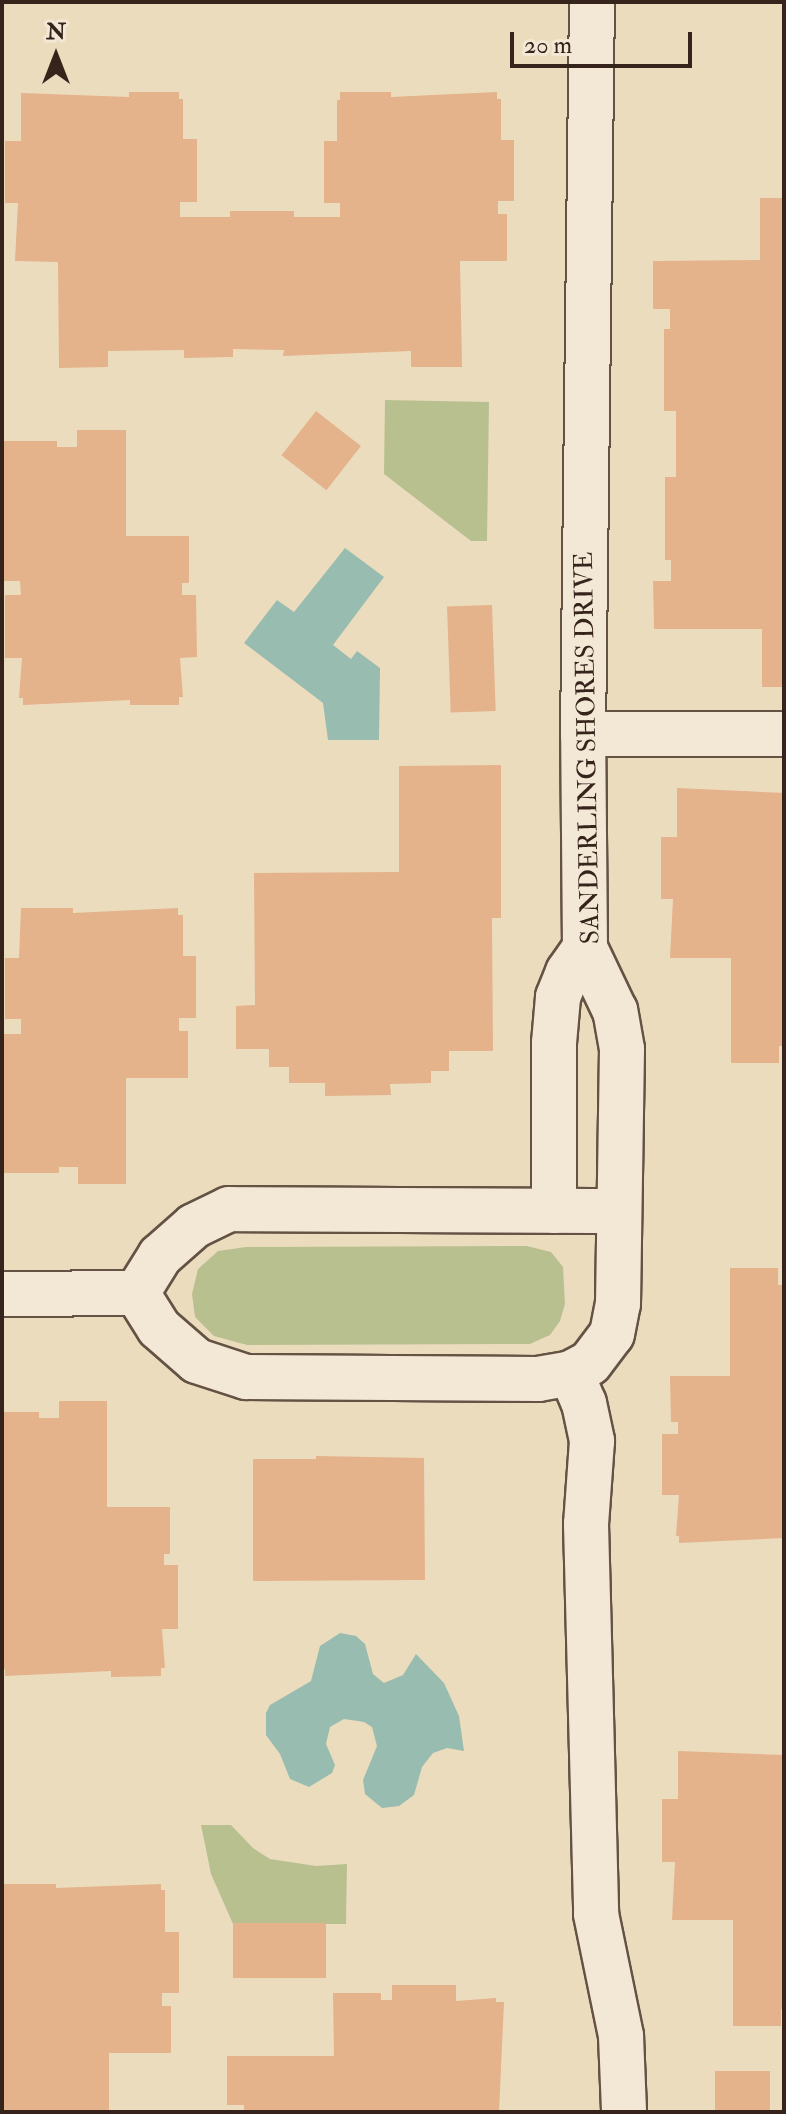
<!DOCTYPE html>
<html>
<head>
<meta charset="utf-8">
<style>
	body { margin:0 }
	#map { position:relative; width:786px; height:2114px; overflow:hidden; background:#ecdcbe; font-family:"IM FELL Double Pica",serif }
	div>[style] { position:absolute }
	.green>* { inset:0; background:#b9c090 }
	.water>* { inset:0; background:#99bcb0 }
	.building>* { inset:0; background:#e4b28b; transform-origin:0 0 }
	.roads { filter:drop-shadow(2px 0 #645244) drop-shadow(-2px 0 #645244) drop-shadow(0 2px #645244) drop-shadow(0 -2px #645244) }
	.minor>* { height:44px; margin:-22px; padding:0 22px; transform-origin:22px; border-radius:22px; background:#f3e8d5 }
	span { translate:-50% -50%; white-space:nowrap; text-align:center; line-height:1.15; -webkit-text-stroke:6px #f3e8d5; paint-order:stroke }
	.street-label { font-size:26px; color:#36241c }
	.frame { position:absolute; inset:0; border:4px solid #36241c; pointer-events:none }
	.north { position:absolute; left:16px; top:16px; width:80px; height:80px; -webkit-text-stroke:6px #f3e8d5; paint-order:stroke; rotate:0deg; font-size:22px; font-weight:700; line-height:32px; text-align:center; color:#36241c }
	.north::after { content:''; display:block; margin:auto; width:28px; height:36px; background:#36241c; clip-path:polygon(50% 0,100% 100%,50% 72%,0 100%) }
	.scale { position:absolute; left:510px; top:32px; width:182px; height:36px; box-sizing:border-box; border:4px solid #36241c; border-top:0; padding-left:10px; font-size:24px; line-height:28px; white-space:nowrap; color:#36241c; -webkit-text-stroke:6px #f3e8d5; paint-order:stroke }
</style>
</head>
<body>
<div id="map">
	<div class="green">
		<div style="clip-path:polygon(385px 400px,489px 402px,487px 541px,471px 541px,384px 474px)"></div>
		<div style="clip-path:polygon(527px 1246px,551px 1252px,563px 1267px,565px 1304px,560px 1321px,550px 1335px,530px 1344px,247px 1345px,214px 1336px,195px 1317px,192px 1294px,198px 1269px,218px 1251px,246px 1247px)"></div>
		<div style="clip-path:polygon(201px 1825px,231px 1825px,253px 1848px,270px 1859px,316px 1866px,347px 1864px,346px 1924px,233px 1924px,211px 1874px)"></div>
	</div>
	<div class="water">
		<div style="clip-path:polygon(345px 548px,384px 577px,333px 645px,351px 659px,357px 651px,380px 668px,379px 740px,328px 740px,323px 703px,244px 643px,277px 600px,294px 612px)"></div>
		<div style="clip-path:polygon(340px 1633px,356px 1636px,365px 1644px,373px 1674px,384px 1683px,403px 1675px,416px 1654px,444px 1683px,459px 1716px,464px 1751px,447px 1748px,433px 1753px,422px 1767px,414px 1795px,399px 1806px,382px 1808px,365px 1794px,363px 1780px,377px 1746px,372px 1727px,364px 1722px,344px 1719px,330px 1727px,326px 1744px,335px 1765px,332px 1773px,309px 1787px,290px 1779px,280px 1754px,266px 1735px,266px 1713px,270px 1705px,311px 1681px,320px 1646px)"></div>
	</div>
	<div class="building">
		<div style="clip-path:polygon(129px 92px,179px 92px,179px 99px,183px 99px,183px 139px,197px 139px,197px 202px,180px 202px,180px 217px,230px 217px,230px 211px,294px 211px,294px 217px,340px 217px,340px 203px,324px 203px,324px 141px,337px 141px,337px 100px,340px 100px,340px 92px,391px 92px,391px 97px,497px 92px,497px 99px,501px 99px,501px 140px,514px 140px,514px 201px,498px 201px,498px 214px,507px 214px,507px 261px,460px 261px,462px 367px,411px 367px,411px 351px,283px 356px,284px 350px,233px 349px,233px 357px,184px 358px,184px 350px,108px 351px,108px 367px,59px 368px,58px 262px,15px 261px,18px 203px,5px 203px,5px 141px,21px 141px,21px 93px,129px 97px)"></div>
		<div style="clip-path:polygon(760px 198px,784px 198px,784px 687px,762px 687px,762px 629px,654px 629px,653px 581px,671px 581px,671px 560px,665px 560px,665px 477px,676px 477px,676px 411px,664px 411px,664px 329px,670px 329px,670px 309px,653px 309px,653px 261px,760px 260px)"></div>
		<div style="left:316px;top:411px;width:57px;height:56px;rotate:38deg"></div>
		<div style="clip-path:polygon(77px 430px,126px 430px,126px 536px,189px 536px,189px 583px,182px 583px,182px 595px,196px 595px,197px 657px,180px 658px,183px 697px,179px 697px,179px 705px,130px 705px,130px 700px,23px 705px,23px 698px,19px 698px,22px 658px,5px 658px,5px 595px,21px 595px,20px 581px,2px 581px,2px 441px,57px 441px,57px 447px,77px 447px)"></div>
		<div style="left:492px;top:605px;width:106px;height:45px;rotate:88deg"></div>
		<div style="clip-path:polygon(501px 765px,501px 918px,492px 918px,493px 1051px,449px 1051px,449px 1071px,431px 1071px,431px 1083px,390px 1084px,391px 1095px,325px 1096px,325px 1083px,289px 1083px,289px 1067px,269px 1067px,269px 1049px,236px 1049px,236px 1006px,255px 1005px,254px 873px,399px 872px,399px 766px)"></div>
		<div style="clip-path:polygon(677px 788px,784px 793px,784px 1046px,779px 1046px,779px 1063px,731px 1063px,731px 958px,670px 958px,673px 899px,661px 899px,661px 837px,677px 837px)"></div>
		<div style="clip-path:polygon(21px 908px,73px 908px,73px 913px,178px 908px,178px 915px,183px 915px,183px 956px,196px 956px,196px 1018px,179px 1018px,179px 1031px,188px 1031px,188px 1078px,126px 1078px,126px 1184px,78px 1184px,78px 1167px,59px 1167px,59px 1173px,2px 1173px,2px 1034px,21px 1034px,21px 1019px,5px 1019px,5px 958px,19px 958px)"></div>
		<div style="clip-path:polygon(730px 1268px,778px 1268px,778px 1285px,784px 1285px,784px 1538px,679px 1543px,679px 1536px,676px 1536px,679px 1495px,662px 1495px,662px 1434px,678px 1434px,678px 1422px,671px 1422px,670px 1376px,730px 1376px)"></div>
		<div style="clip-path:polygon(59px 1401px,107px 1401px,107px 1507px,170px 1507px,170px 1554px,164px 1554px,164px 1565px,178px 1565px,178px 1629px,162px 1629px,165px 1668px,161px 1668px,161px 1676px,111px 1677px,111px 1671px,5px 1676px,5px 1669px,2px 1669px,2px 1412px,39px 1412px,39px 1418px,59px 1418px)"></div>
		<div style="clip-path:polygon(316px 1456px,424px 1458px,425px 1580px,253px 1581px,253px 1459px,316px 1459px)"></div>
		<div style="clip-path:polygon(678px 1751px,784px 1755px,784px 2009px,781px 2009px,781px 2026px,733px 2026px,733px 1920px,672px 1920px,675px 1862px,662px 1862px,662px 1799px,678px 1799px)"></div>
		<div style="clip-path:polygon(4px 1884px,56px 1884px,56px 1888px,161px 1884px,161px 1890px,165px 1890px,165px 1932px,179px 1932px,179px 1993px,162px 1993px,162px 2006px,171px 2006px,171px 2053px,109px 2053px,109px 2112px,2px 2112px)"></div>
		<div style="left:326px;top:1923px;width:55px;height:93px;rotate:90deg"></div>
		<div style="clip-path:polygon(392px 1985px,456px 1985px,456px 2001px,496px 1998px,496px 2002px,504px 2002px,499px 2112px,244px 2112px,244px 2105px,227px 2105px,227px 2056px,334px 2056px,333px 1993px,381px 1993px,381px 2000px,392px 2000px)"></div>
		<div style="left:715px;top:2071px;width:55px;height:41px"></div>
	</div>
	<div class="roads">
		<div class="minor">
			<div style="left:583px;top:734px;width:201px"></div>
			<div style="left:554px;top:1211px;width:168px;rotate:-90deg"></div>
			<div style="left:554px;top:1043px;width:46px;rotate:-85deg"></div>
			<div style="left:558px;top:997px;width:27px;rotate:-68deg"></div>
			<div style="left:568px;top:972px;width:29px;rotate:-55deg"></div>
			<div style="left:137px;top:1293px;width:41px;rotate:57.8deg"></div>
			<div style="left:159px;top:1328px;width:50px;rotate:41deg"></div>
			<div style="left:197px;top:1361px;width:52px;rotate:18.1deg"></div>
			<div style="left:246px;top:1377px;width:292px;rotate:0.4deg"></div>
			<div style="left:538px;top:1379px;width:34px;rotate:-10deg"></div>
			<div style="left:571px;top:1373px;width:21px;rotate:-28deg"></div>
			<div style="left:590px;top:1363px;width:36px;rotate:-53deg"></div>
			<div style="left:612px;top:1334px;width:31px;rotate:-79deg"></div>
			<div style="left:618px;top:1304px;width:255px;rotate:-89.1deg"></div>
			<div style="left:622px;top:1049px;width:39px;rotate:-100deg"></div>
			<div style="left:615px;top:1011px;width:70px;rotate:-115.5deg"></div>
			<div style="left:585px;top:948px;width:214px;rotate:-90.5deg"></div>
			<div style="left:583px;top:734px;width:732px;rotate:-89.3deg"></div>
			<div style="left:137px;top:1293px;width:44px;rotate:-58.1deg"></div>
			<div style="left:160px;top:1256px;width:45px;rotate:-41.4deg"></div>
			<div style="left:194px;top:1226px;width:39px;rotate:-26deg"></div>
			<div style="left:229px;top:1209px;width:390px;rotate:0.3deg"></div>
			<div style="left:2px;top:1294px;width:135px;rotate:-0.4deg"></div>
			<div style="left:571px;top:1373px;width:33px;rotate:67deg"></div>
			<div style="left:584px;top:1403px;width:39px;rotate:78deg"></div>
			<div style="left:592px;top:1441px;width:83px;rotate:94.1deg"></div>
			<div style="left:586px;top:1524px;width:390px;rotate:88.5deg"></div>
			<div style="left:596px;top:1914px;width:125px;rotate:78.4deg"></div>
			<div style="left:621px;top:2036px;width:76px;rotate:87.7deg"></div>
		</div>
	</div>
	<div class="street-label">
		<span style="left:588px;top:748px;rotate:-91deg">SANDERLING SHORES DRIVE</span>
	</div>
	<div class="frame"></div>
	<div class="north">N</div>
	<div class="scale">20 m</div>
</div>
</body>
</html>
